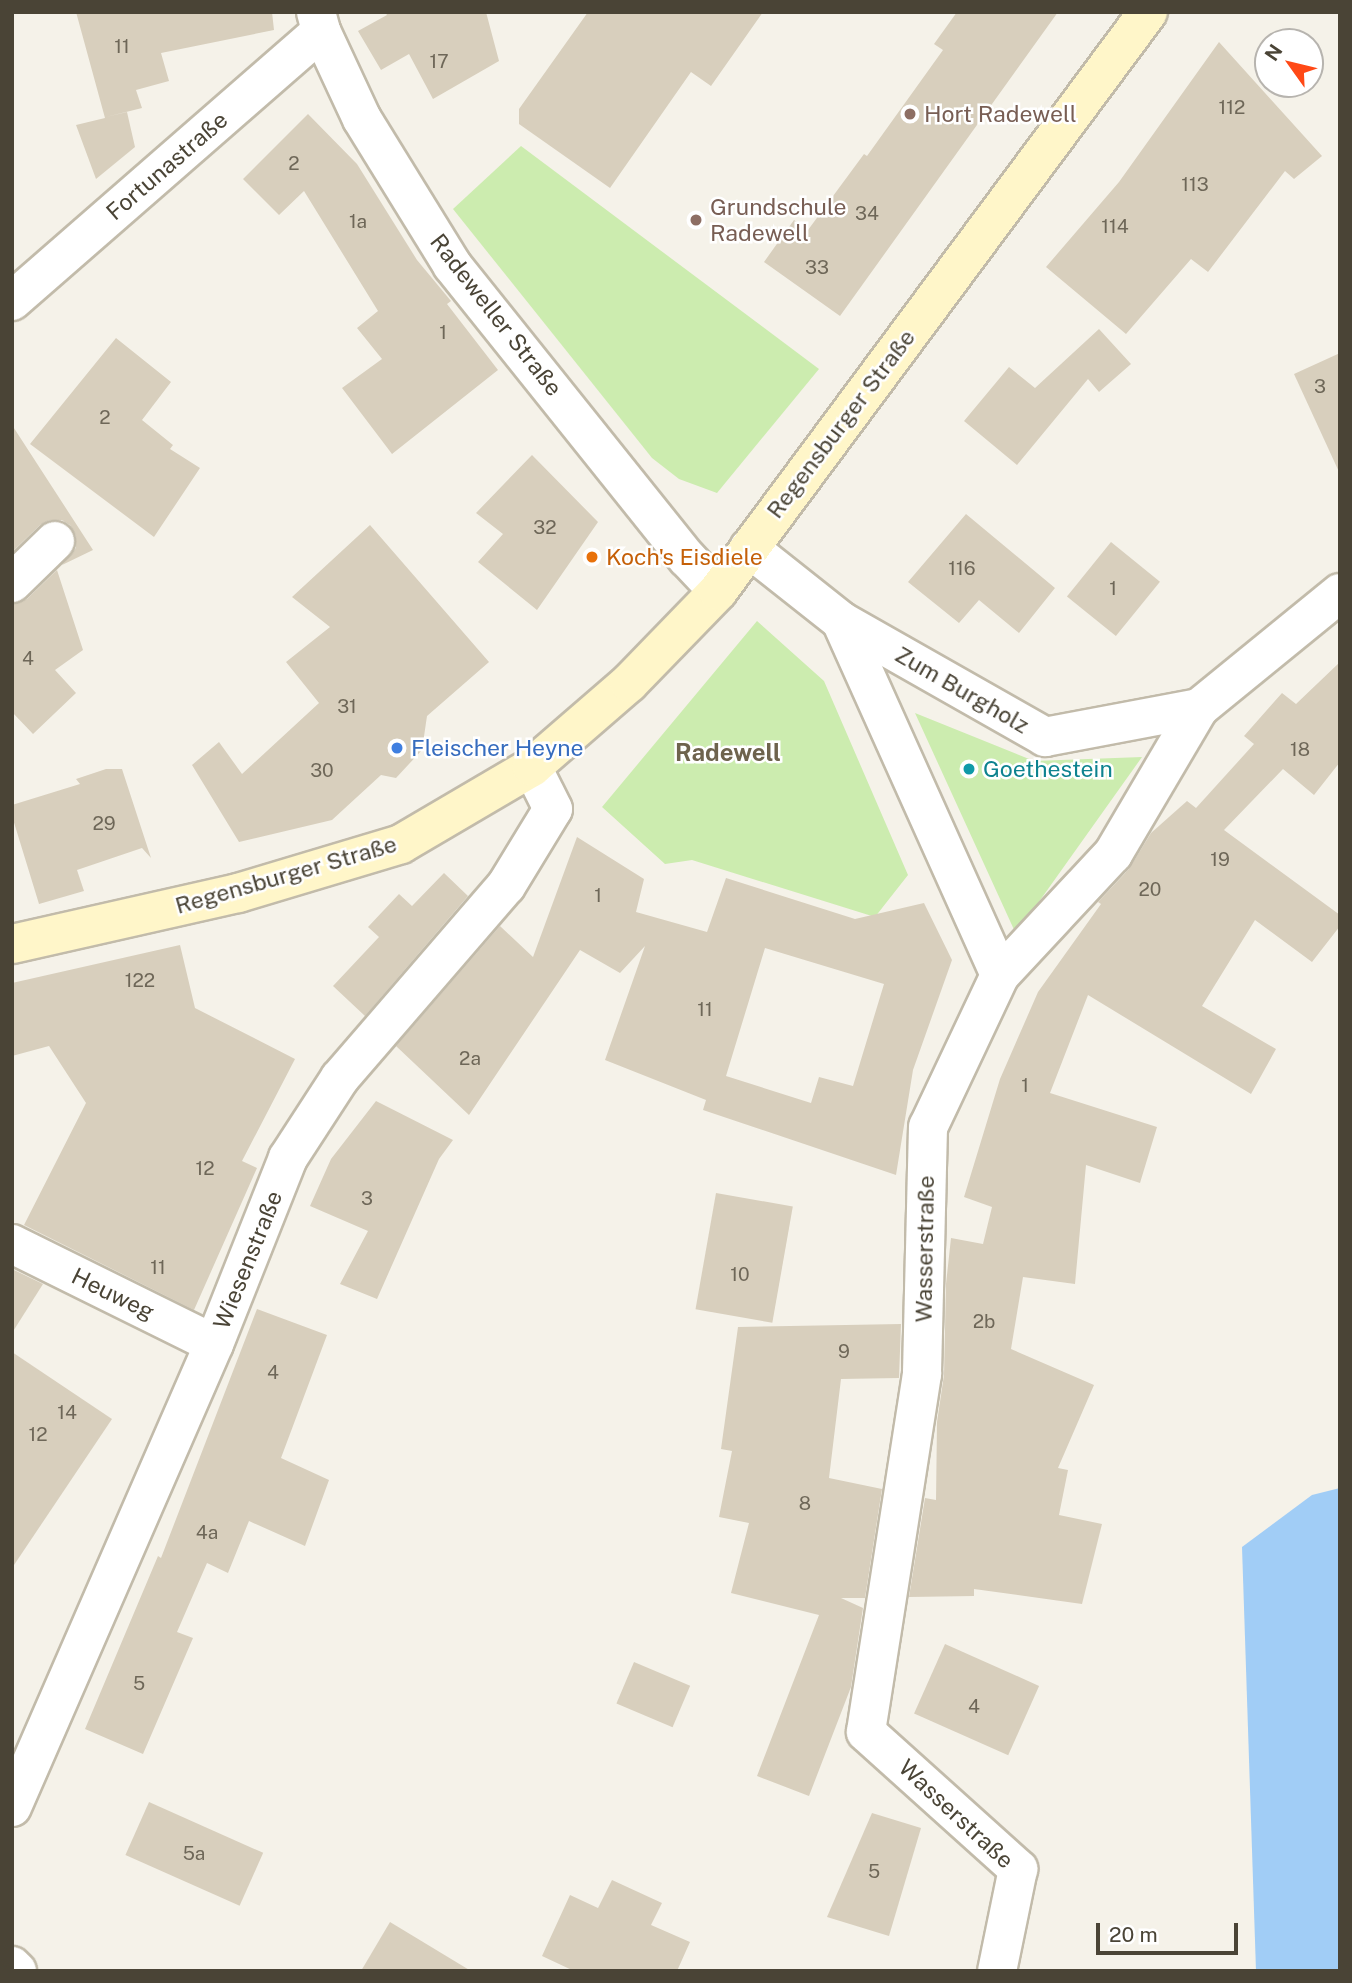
<!DOCTYPE html>
<html>
<head>
<meta charset="utf-8">
<style>
	body { margin:0 }
	#map { position:relative; width:1352px; height:1983px; overflow:hidden; background:#f5f2e9; font-family:"Public Sans",sans-serif }
	div>[style] { position:absolute }
	.green>* { inset:0; background:#ccecaf }
	.water>* { inset:0; background:#a1cdf6 }
	.building>* { inset:0; background:#d8cfbd; transform-origin:0 0 }
	.roads { filter:drop-shadow(2px 0 #c2bbaa) drop-shadow(-2px 0 #c2bbaa) drop-shadow(0 2px #c2bbaa) drop-shadow(0 -2px #c2bbaa) }
	.street>* { height:38px; margin:-19px; padding:0 19px; transform-origin:19px; border-radius:19px; background:#fff }
	.secondary>* { height:38px; margin:-19px; padding:0 19px; transform-origin:19px; border-radius:19px; background:#fff6c9 }
	.dots>* { width:19px; height:19px; translate:-50% -50%; box-sizing:border-box; border:4px solid #fff; border-radius:50% }
	span { translate:-50% -50%; white-space:nowrap; text-align:center; line-height:1.15; -webkit-text-stroke:5px #fff; paint-order:stroke }
	.number-label { font-size:19px; color:#6e6758 }
	.number-label span { -webkit-text-stroke-width:0 }
	.education-label { font-size:23px; color:#785e54 }
	.left { translate:0 -50%; text-align:left }
	.street-label { font-size:23px; color:#4a4436 }
	.food-label { font-size:23px; color:#c56008 }
	.shop-label { font-size:23px; color:#366cbe }
	.culture-label { font-size:23px; color:#0d838f }
	.neighbourhood-label { font-size:24px; color:#6e634d; font-weight:700 }
	.frame { position:absolute; inset:0; border:14px solid #4a4436; pointer-events:none }
	.north { position:absolute; left:1254px; top:28px; width:70px; height:70px; box-sizing:border-box; background:#fff; border:2px solid #b7b4af; border-radius:50%; rotate:304deg; font-size:19px; font-weight:700; line-height:28px; text-align:center; color:#4a4436 }
	.north::after { content:''; display:block; margin:auto; width:24px; height:32px; background:#ff4916; clip-path:polygon(50% 0,100% 100%,50% 72%,0 100%) }
	.scale { position:absolute; left:1096px; top:1923px; width:142px; height:32px; box-sizing:border-box; border:4px solid #4a4436; border-top:0; padding-left:9px; font-size:21px; line-height:24px; white-space:nowrap; color:#4a4436; -webkit-text-stroke:5px #fff; paint-order:stroke }
</style>
</head>
<body>
<div id="map">
	<div class="green">
		<div style="clip-path:polygon(521px 146px,819px 369px,717px 493px,679px 479px,652px 458px,453px 209px)"></div>
		<div style="clip-path:polygon(757px 621px,824px 681px,908px 875px,875px 917px,692px 860px,665px 864px,602px 807px)"></div>
		<div style="clip-path:polygon(915px 713px,1034px 761px,1142px 757px,1016px 934px)"></div>
	</div>
	<div class="water">
		<div style="clip-path:polygon(1340px 1488px,1340px 1971px,1256px 1971px,1242px 1547px,1312px 1495px)"></div>
	</div>
	<div class="building">
		<div style="clip-path:polygon(76px 12px,272px 12px,274px 30px,161px 53px,169px 81px,136px 90px,142px 108px,106px 117px,127px 112px,135px 147px,96px 179px,76px 125px,105px 118px)"></div>
		<div style="clip-path:polygon(385px 12px,486px 12px,499px 61px,433px 99px,409px 54px,381px 70px,358px 31px,387px 15px)"></div>
		<div style="clip-path:polygon(588px 12px,763px 12px,711px 86px,691px 72px,610px 188px,519px 124px,519px 109px)"></div>
		<div style="clip-path:polygon(957px 12px,1058px 12px,840px 316px,764px 262px,794px 220px,808px 230px,864px 154px,867px 156px,943px 50px,934px 44px)"></div>
		<div style="clip-path:polygon(1219px 42px,1322px 156px,1294px 179px,1285px 171px,1208px 272px,1191px 259px,1126px 334px,1046px 267px,1119px 182px)"></div>
		<div style="clip-path:polygon(308px 114px,357px 164px,417px 260px,451px 301px,447px 304px,498px 370px,392px 454px,342px 388px,382px 359px,357px 328px,378px 311px,304px 191px,279px 215px,243px 179px)"></div>
		<div style="clip-path:polygon(1099px 329px,1131px 364px,1099px 392px,1088px 379px,1017px 465px,964px 421px,1009px 367px,1035px 388px)"></div>
		<div style="clip-path:polygon(116px 338px,171px 382px,142px 420px,173px 445px,170px 449px,200px 468px,154px 537px,30px 444px)"></div>
		<div style="clip-path:polygon(1340px 353px,1340px 474px,1294px 374px)"></div>
		<div style="clip-path:polygon(12px 425px,93px 550px,62px 565px,76px 548px,76px 536px,70px 525px,62px 520px,50px 520px,40px 525px,12px 552px)"></div>
		<div style="clip-path:polygon(532px 455px,598px 522px,537px 610px,478px 562px,503px 534px,476px 513px)"></div>
		<div style="clip-path:polygon(966px 514px,1055px 588px,1019px 633px,979px 600px,959px 623px,908px 582px)"></div>
		<div style="clip-path:polygon(370px 525px,489px 662px,427px 716px,422px 750px,396px 778px,381px 775px,332px 820px,239px 842px,192px 765px,219px 742px,242px 774px,319px 703px,286px 662px,330px 627px,292px 597px)"></div>
		<div style="left:1111px;top:542px;width:63px;height:70px;rotate:39deg"></div>
		<div style="clip-path:polygon(57px 570px,83px 650px,55px 670px,76px 693px,33px 734px,12px 712px,12px 604px,27px 599px)"></div>
		<div style="clip-path:polygon(1340px 662px,1340px 762px,1314px 795px,1283px 769px,1224px 830px,1340px 915px,1340px 926px,1312px 962px,1255px 920px,1202px 1006px,1276px 1049px,1251px 1094px,1088px 995px,1050px 1093px,1157px 1127px,1140px 1183px,1086px 1165px,1075px 1284px,1023px 1277px,1011px 1349px,1094px 1385px,1058px 1468px,1068px 1470px,1059px 1515px,1102px 1524px,1082px 1604px,974px 1589px,974px 1596px,909px 1597px,925px 1498px,936px 1500px,937px 1422px,944px 1375px,946px 1284px,951px 1238px,983px 1244px,992px 1207px,964px 1197px,1000px 1079px,1038px 992px,1101px 904px,1098px 902px,1129px 869px,1151px 833px,1187px 801px,1196px 808px,1254px 744px,1244px 736px,1282px 693px,1296px 704px)"></div>
		<div style="clip-path:polygon(106px 769px,122px 769px,151px 858px,142px 848px,77px 870px,84px 891px,39px 904px,12px 816px,12px 805px,80px 784px,76px 779px)"></div>
		<div style="clip-path:polygon(evenodd,577px 837px,644px 879px,636px 912px,707px 932px,726px 878px,855px 919px,924px 903px,952px 960px,913px 1070px,896px 1175px,703px 1110px,706px 1100px,605px 1060px,645px 946px,620px 973px,580px 950px,469px 1115px,396px 1046px,500px 926px,533px 957px,577px 837px,765px 948px,884px 984px,853px 1086px,819px 1077px,811px 1103px,726px 1076px,765px 948px)"></div>
		<div style="clip-path:polygon(444px 873px,468px 896px,365px 1016px,333px 986px,379px 937px,368px 927px,399px 894px,412px 906px)"></div>
		<div style="clip-path:polygon(180px 945px,195px 1008px,295px 1059px,242px 1161px,257px 1168px,194px 1310px,24px 1225px,86px 1103px,49px 1046px,12px 1056px,12px 983px)"></div>
		<div style="clip-path:polygon(376px 1101px,453px 1140px,439px 1159px,377px 1299px,340px 1284px,368px 1231px,310px 1206px,331px 1159px)"></div>
		<div style="left:716px;top:1193px;width:78px;height:118px;rotate:10deg"></div>
		<div style="clip-path:polygon(12px 1269px,43px 1284px,12px 1333px)"></div>
		<div style="clip-path:polygon(257px 1309px,327px 1335px,281px 1458px,329px 1480px,305px 1546px,249px 1521px,228px 1573px,207px 1563px,177px 1632px,193px 1638px,143px 1754px,85px 1729px,158px 1556px,161px 1558px)"></div>
		<div style="clip-path:polygon(901px 1324px,899px 1378px,841px 1379px,829px 1478px,882px 1489px,865px 1598px,841px 1598px,863px 1608px,851px 1687px,809px 1796px,757px 1776px,819px 1615px,731px 1593px,749px 1523px,719px 1517px,732px 1451px,721px 1449px,738px 1327px)"></div>
		<div style="clip-path:polygon(12px 1352px,112px 1419px,12px 1568px)"></div>
		<div style="left:945px;top:1644px;width:103px;height:76px;rotate:24deg"></div>
		<div style="left:634px;top:1662px;width:61px;height:45px;rotate:23deg"></div>
		<div style="left:149px;top:1802px;width:125px;height:58px;rotate:24deg"></div>
		<div style="clip-path:polygon(872px 1813px,921px 1828px,889px 1936px,827px 1917px)"></div>
		<div style="clip-path:polygon(612px 1880px,662px 1903px,651px 1925px,690px 1942px,677px 1971px,574px 1971px,542px 1956px,570px 1895px,598px 1908px)"></div>
		<div style="clip-path:polygon(390px 1922px,471px 1971px,361px 1971px)"></div>
	</div>
	<div class="roads">
		<div class="street">
			<div style="left:316px;top:12px;width:20px;rotate:75deg"></div>
			<div style="left:321px;top:31px;width:97px;rotate:65deg"></div>
			<div style="left:362px;top:119px;width:172px;rotate:58.3deg"></div>
			<div style="left:452px;top:265px;width:376px;rotate:51.3deg"></div>
			<div style="left:687px;top:558px;width:45px;rotate:46.8deg"></div>
			<div style="left:12px;top:301px;width:410px;rotate:-41.1deg"></div>
			<div style="left:749px;top:548px;width:117px;rotate:38.4deg"></div>
			<div style="left:841px;top:621px;width:388px;rotate:65.8deg"></div>
			<div style="left:1000px;top:975px;width:168px;rotate:115.3deg"></div>
			<div style="left:928px;top:1127px;width:247px;rotate:91.4deg"></div>
			<div style="left:922px;top:1374px;width:362px;rotate:98.9deg"></div>
			<div style="left:866px;top:1732px;width:205px;rotate:42deg"></div>
			<div style="left:1018px;top:1869px;width:104px;rotate:101.6deg"></div>
			<div style="left:12px;top:583px;width:60px;rotate:-44.3deg"></div>
			<div style="left:841px;top:621px;width:235px;rotate:29.6deg"></div>
			<div style="left:1045px;top:737px;width:157px;rotate:-10.7deg"></div>
			<div style="left:1199px;top:708px;width:182px;rotate:-39.2deg"></div>
			<div style="left:1000px;top:975px;width:166px;rotate:-47deg"></div>
			<div style="left:1113px;top:854px;width:169px;rotate:-59.5deg"></div>
			<div style="left:12px;top:1244px;width:225px;rotate:26.3deg"></div>
			<div style="left:12px;top:1807px;width:505px;rotate:-66.43deg"></div>
			<div style="left:214px;top:1344px;width:200px;rotate:-68.3deg"></div>
			<div style="left:288px;top:1158px;width:95px;rotate:-57deg"></div>
			<div style="left:340px;top:1078px;width:254px;rotate:-49.2deg"></div>
			<div style="left:506px;top:886px;width:90px;rotate:-58.6deg"></div>
			<div style="left:553px;top:809px;width:47px;rotate:-116.6deg"></div>
			<div style="left:12px;top:1966px;width:7px;rotate:45deg"></div>
		</div>
		<div class="secondary">
			<div style="left:12px;top:944px;width:232px;rotate:-12.7deg"></div>
			<div style="left:238px;top:893px;width:170px;rotate:-16.7deg"></div>
			<div style="left:401px;top:844px;width:152px;rotate:-30.4deg"></div>
			<div style="left:532px;top:767px;width:128px;rotate:-40.9deg"></div>
			<div style="left:629px;top:683px;width:128px;rotate:-45.9deg"></div>
			<div style="left:718px;top:591px;width:721px;rotate:-53.4deg"></div>
		</div>
	</div>
	<div class="dots">
		<div style="left:910px;top:114px;background:#8d6e63"></div>
		<div style="left:696px;top:220px;background:#8d6e63"></div>
		<div style="left:592px;top:557px;background:#e8710a"></div>
		<div style="left:397px;top:748px;background:#3f7fe0"></div>
		<div style="left:969px;top:769px;background:#0f9aa8"></div>
	</div>
	<div class="number-label">
		<span style="left:122px;top:47px">11</span>
		<span style="left:439px;top:62px">17</span>
		<span style="left:1232px;top:108px">112</span>
		<span style="left:294px;top:164px">2</span>
		<span style="left:1195px;top:185px">113</span>
		<span style="left:867px;top:214px">34</span>
		<span style="left:358px;top:222px">1a</span>
		<span style="left:1115px;top:227px">114</span>
		<span style="left:817px;top:268px">33</span>
		<span style="left:443px;top:333px">1</span>
		<span style="left:1320px;top:387px">3</span>
		<span style="left:105px;top:418px">2</span>
		<span style="left:545px;top:528px">32</span>
		<span style="left:962px;top:569px">116</span>
		<span style="left:1113px;top:589px">1</span>
		<span style="left:28px;top:659px">4</span>
		<span style="left:347px;top:707px">31</span>
		<span style="left:1300px;top:750px">18</span>
		<span style="left:322px;top:771px">30</span>
		<span style="left:104px;top:824px">29</span>
		<span style="left:1220px;top:860px">19</span>
		<span style="left:1150px;top:890px">20</span>
		<span style="left:598px;top:896px">1</span>
		<span style="left:140px;top:981px">122</span>
		<span style="left:705px;top:1010px">11</span>
		<span style="left:470px;top:1059px">2a</span>
		<span style="left:1025px;top:1086px">1</span>
		<span style="left:205px;top:1169px">12</span>
		<span style="left:367px;top:1199px">3</span>
		<span style="left:158px;top:1268px">11</span>
		<span style="left:740px;top:1275px">10</span>
		<span style="left:984px;top:1322px">2b</span>
		<span style="left:844px;top:1352px">9</span>
		<span style="left:273px;top:1373px">4</span>
		<span style="left:67px;top:1413px">14</span>
		<span style="left:38px;top:1435px">12</span>
		<span style="left:805px;top:1504px">8</span>
		<span style="left:207px;top:1533px">4a</span>
		<span style="left:139px;top:1684px">5</span>
		<span style="left:974px;top:1707px">4</span>
		<span style="left:194px;top:1854px">5a</span>
		<span style="left:874px;top:1872px">5</span>
	</div>
	<div class="education-label">
		<span class="left" style="left:924px;top:114px">Hort Radewell</span>
		<span class="left" style="left:710px;top:220px">Grundschule<br>Radewell</span>
	</div>
	<div class="street-label">
		<span style="left:167px;top:166px;rotate:-41deg">Fortunastraße</span>
		<span style="left:496px;top:315px;rotate:52deg">Radeweller Straße</span>
		<span style="left:841px;top:424px;rotate:-53deg">Regensburger Straße</span>
		<span style="left:962px;top:690px;rotate:30deg">Zum Burgholz</span>
		<span style="left:286px;top:875px;rotate:-16deg">Regensburger Straße</span>
		<span style="left:925px;top:1249px;rotate:-89deg">Wasserstraße</span>
		<span style="left:248px;top:1260px;rotate:-68deg">Wiesenstraße</span>
		<span style="left:113px;top:1294px;rotate:26deg">Heuweg</span>
		<span style="left:956px;top:1814px;rotate:43deg">Wasserstraße</span>
	</div>
	<div class="food-label">
		<span class="left" style="left:606px;top:557px">Koch's Eisdiele</span>
	</div>
	<div class="shop-label">
		<span class="left" style="left:411px;top:748px">Fleischer Heyne</span>
	</div>
	<div class="culture-label">
		<span class="left" style="left:983px;top:769px">Goethestein</span>
	</div>
	<div class="neighbourhood-label">
		<span style="left:728px;top:753px">Radewell</span>
	</div>
	<div class="frame"></div>
	<div class="north">N</div>
	<div class="scale">20 m</div>
</div>
</body>
</html>
